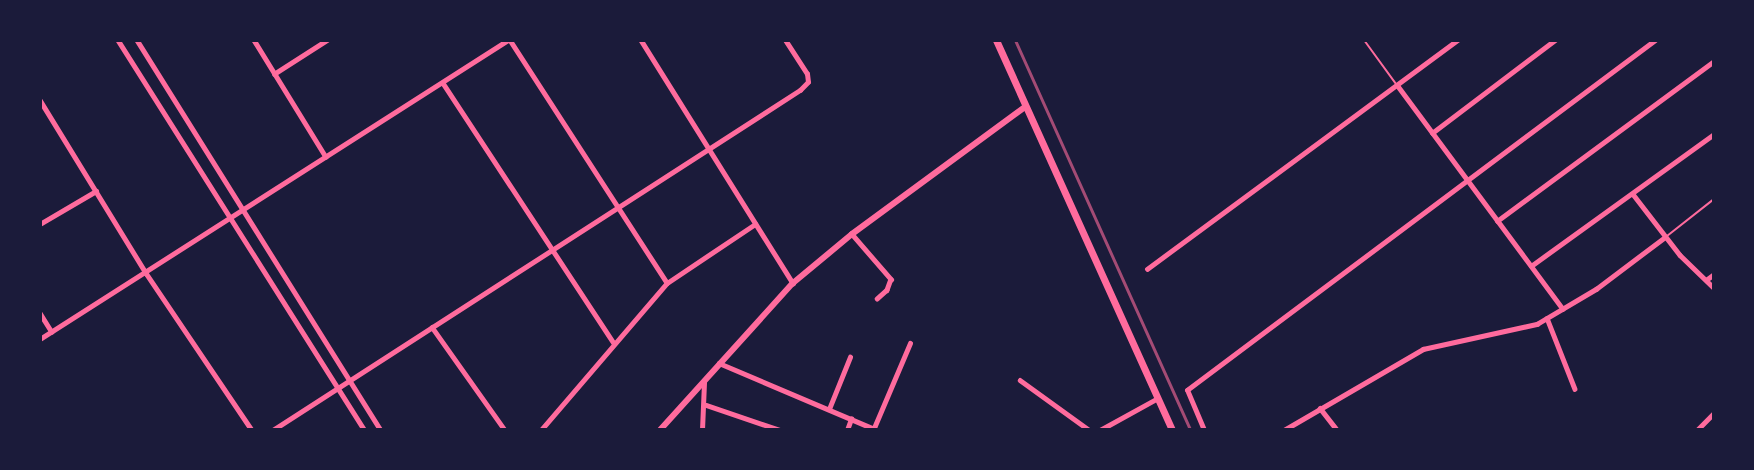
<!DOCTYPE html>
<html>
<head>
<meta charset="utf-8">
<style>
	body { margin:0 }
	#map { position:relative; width:1754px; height:470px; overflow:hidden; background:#1b1b3a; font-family:"IBM Plex Sans",sans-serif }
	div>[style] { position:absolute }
	.service>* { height:2px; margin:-1px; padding:0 1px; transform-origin:1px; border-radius:1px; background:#ff6b9d }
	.minor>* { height:4.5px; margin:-2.25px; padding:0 2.25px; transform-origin:2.25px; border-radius:2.25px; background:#ff6b9d }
	.tertiary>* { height:6px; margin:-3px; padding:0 3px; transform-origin:3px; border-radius:3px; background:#ff6b9d }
	.secondary>* { height:7px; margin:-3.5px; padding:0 3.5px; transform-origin:3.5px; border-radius:3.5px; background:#ff6b9d }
	.rail>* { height:3px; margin:-1.5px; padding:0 1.5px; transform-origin:1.5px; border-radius:1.5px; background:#a44b75 }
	span { translate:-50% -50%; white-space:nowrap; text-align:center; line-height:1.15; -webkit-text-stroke:6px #1b1b3a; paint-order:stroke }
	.frame { position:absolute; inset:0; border:42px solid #1b1b3a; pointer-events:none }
</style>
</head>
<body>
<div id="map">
	<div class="service">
		<div style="left:1364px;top:40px;width:54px;rotate:54deg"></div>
		<div style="left:1667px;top:236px;width:60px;rotate:-38.2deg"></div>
	</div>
	<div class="minor">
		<div style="left:118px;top:40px;width:462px;rotate:57.7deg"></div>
		<div style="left:137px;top:40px;width:460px;rotate:58deg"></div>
		<div style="left:254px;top:40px;width:137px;rotate:58.4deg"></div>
		<div style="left:510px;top:40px;width:289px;rotate:57.1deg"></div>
		<div style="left:641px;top:40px;width:287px;rotate:58deg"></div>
		<div style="left:274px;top:74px;width:63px;rotate:-32.7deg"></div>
		<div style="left:443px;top:83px;width:310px;rotate:56.7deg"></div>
		<div style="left:1398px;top:86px;width:277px;rotate:53.5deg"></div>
		<div style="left:40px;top:100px;width:203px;rotate:58.5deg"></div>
		<div style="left:146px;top:273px;width:189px;rotate:56deg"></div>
		<div style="left:1432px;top:133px;width:154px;rotate:-37.1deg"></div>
		<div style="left:1633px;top:194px;width:77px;rotate:52.4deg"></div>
		<div style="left:1680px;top:255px;width:47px;rotate:44.1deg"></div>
		<div style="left:1497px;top:221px;width:270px;rotate:-36.4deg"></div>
		<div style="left:40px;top:224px;width:65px;rotate:-30.5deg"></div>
		<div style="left:852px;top:234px;width:60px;rotate:49.1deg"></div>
		<div style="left:891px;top:279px;width:12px;rotate:110deg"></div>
		<div style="left:887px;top:290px;width:13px;rotate:138deg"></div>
		<div style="left:1531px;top:266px;width:226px;rotate:-35.8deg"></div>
		<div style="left:1147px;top:269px;width:386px;rotate:-36.4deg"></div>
		<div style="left:1706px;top:280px;width:10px;rotate:-37deg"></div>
		<div style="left:40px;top:313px;width:22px;rotate:58deg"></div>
		<div style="left:1547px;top:318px;width:76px;rotate:68.5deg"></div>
		<div style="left:432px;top:327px;width:126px;rotate:54.7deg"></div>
		<div style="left:40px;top:339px;width:555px;rotate:-32.57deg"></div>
		<div style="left:719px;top:363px;width:172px;rotate:23deg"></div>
		<div style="left:1020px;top:380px;width:85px;rotate:35.9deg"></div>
		<div style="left:706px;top:405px;width:78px;rotate:18.7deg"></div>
		<div style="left:1320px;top:408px;width:28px;rotate:52deg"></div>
		<div style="left:829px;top:409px;width:56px;rotate:-68deg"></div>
		<div style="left:874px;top:428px;width:92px;rotate:-67deg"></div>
		<div style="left:273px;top:430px;width:627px;rotate:-32.83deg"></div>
		<div style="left:800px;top:90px;width:11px;rotate:-45deg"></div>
		<div style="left:808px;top:82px;width:8px;rotate:-97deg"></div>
		<div style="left:807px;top:74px;width:40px;rotate:-122.9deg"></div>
		<div style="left:541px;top:430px;width:194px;rotate:-49.4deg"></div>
		<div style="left:667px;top:283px;width:106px;rotate:-33.8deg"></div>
		<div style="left:702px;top:430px;width:48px;rotate:-87.6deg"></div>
		<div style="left:847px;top:430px;width:12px;rotate:-70deg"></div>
		<div style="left:1100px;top:430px;width:66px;rotate:-28.9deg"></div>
		<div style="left:1204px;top:430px;width:43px;rotate:-113deg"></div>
		<div style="left:1187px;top:390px;width:584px;rotate:-36.79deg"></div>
		<div style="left:1284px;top:430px;width:161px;rotate:-30.2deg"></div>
		<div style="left:1423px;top:349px;width:117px;rotate:-12.4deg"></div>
		<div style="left:1537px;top:324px;width:69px;rotate:-30.7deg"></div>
		<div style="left:1596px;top:289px;width:86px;rotate:-37deg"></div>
		<div style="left:1697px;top:430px;width:24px;rotate:-45deg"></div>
	</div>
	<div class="tertiary">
		<div style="left:660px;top:430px;width:198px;rotate:-47.9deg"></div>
		<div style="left:793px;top:283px;width:77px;rotate:-39.7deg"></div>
		<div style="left:852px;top:234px;width:215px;rotate:-36.3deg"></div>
	</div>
	<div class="secondary">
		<div style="left:996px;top:40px;width:428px;rotate:65.7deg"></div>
	</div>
	<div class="rail">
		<div style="left:1015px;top:40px;width:427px;rotate:65.8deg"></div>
	</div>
	<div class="frame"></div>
</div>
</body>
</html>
